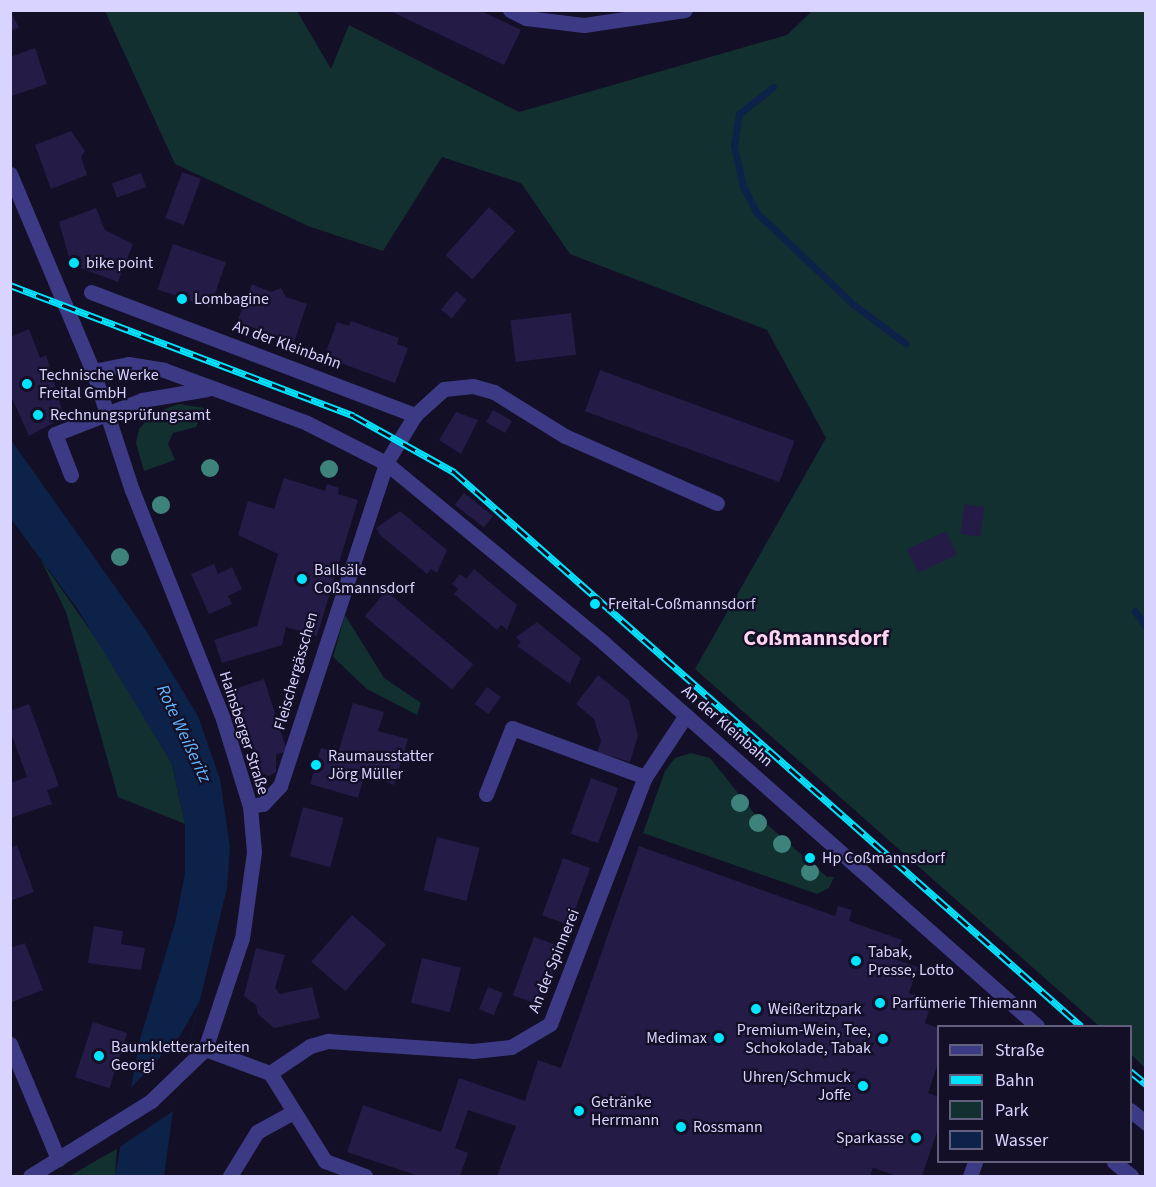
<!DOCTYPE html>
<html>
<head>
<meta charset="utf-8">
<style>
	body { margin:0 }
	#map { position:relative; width:1156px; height:1187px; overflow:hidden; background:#130f26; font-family:"Source Sans 3",sans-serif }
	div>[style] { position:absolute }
	.green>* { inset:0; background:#12302f }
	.water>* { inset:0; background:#0c2248 }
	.pier>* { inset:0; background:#130f26 }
	.stream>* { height:7px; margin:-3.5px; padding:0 3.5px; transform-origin:3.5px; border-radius:3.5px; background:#0c2248 }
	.building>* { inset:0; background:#241b47; transform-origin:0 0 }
	.minor>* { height:15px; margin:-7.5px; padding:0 7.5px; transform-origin:7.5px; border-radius:7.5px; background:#3d3a85 }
	.rail>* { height:7px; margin-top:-3.5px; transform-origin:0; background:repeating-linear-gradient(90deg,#130f26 0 14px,#00e5ff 0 28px); box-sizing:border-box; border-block:2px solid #00e5ff }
	.trees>* { width:18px; height:18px; margin:-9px; border-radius:50%; background:#3d827b }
	.dots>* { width:16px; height:16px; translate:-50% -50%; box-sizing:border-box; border:3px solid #130f26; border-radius:50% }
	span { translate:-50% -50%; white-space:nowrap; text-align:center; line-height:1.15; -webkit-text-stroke:4.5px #130f26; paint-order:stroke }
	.poi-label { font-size:16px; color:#d9d4ff }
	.left { translate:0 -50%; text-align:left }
	.right { translate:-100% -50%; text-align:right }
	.street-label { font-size:16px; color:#d9d4ff }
	.water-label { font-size:18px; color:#62b6ff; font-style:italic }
	.district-label { font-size:22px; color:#ffd6f0; font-weight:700 }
	.frame { position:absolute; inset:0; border:12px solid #d9d4ff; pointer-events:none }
	.legend { position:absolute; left:937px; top:1025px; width:195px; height:138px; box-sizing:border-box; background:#130f26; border:2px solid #625e7d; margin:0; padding:8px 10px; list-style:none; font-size:18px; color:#d9d4ff }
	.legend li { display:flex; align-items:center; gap:12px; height:30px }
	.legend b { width:30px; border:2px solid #625e7d }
</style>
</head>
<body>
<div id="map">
	<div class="green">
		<div style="clip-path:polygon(105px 11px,297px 11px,331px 69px,349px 25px,519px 112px,787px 35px,812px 11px,1145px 11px,1145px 1068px,1131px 1054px,1130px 1026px,1099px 1026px,695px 669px,826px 438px,767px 330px,570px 254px,521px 183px,442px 157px,383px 251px,308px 226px,175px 164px)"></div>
		<div style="clip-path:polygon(179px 404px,204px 408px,196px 427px,173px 433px,168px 444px,175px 460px,144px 471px,136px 443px,139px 429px,153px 413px)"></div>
		<div style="clip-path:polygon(41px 560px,116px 667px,172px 764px,185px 824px,118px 797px,66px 612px)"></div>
		<div style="clip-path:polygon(345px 615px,384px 678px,421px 703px,417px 715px,367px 689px,333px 657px)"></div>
		<div style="clip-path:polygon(691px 753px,710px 758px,754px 813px,827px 877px,834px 877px,829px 888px,817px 894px,643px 833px,665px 771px,675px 758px)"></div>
		<div style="clip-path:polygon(117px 1149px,115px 1176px,70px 1176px,104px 1156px)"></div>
	</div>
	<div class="water">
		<div style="clip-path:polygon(11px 440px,145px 629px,198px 716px,220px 779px,230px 847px,227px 888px,173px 1111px,164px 1176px,115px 1176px,140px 1039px,175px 923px,185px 874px,185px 824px,172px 764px,77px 608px,11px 519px)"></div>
	</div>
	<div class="pier">
		<div style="clip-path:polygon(199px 1002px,173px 1111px,117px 1149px,128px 1091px,180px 1036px)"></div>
	</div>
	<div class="stream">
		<div style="left:773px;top:87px;width:43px;rotate:141.5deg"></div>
		<div style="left:739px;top:114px;width:32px;rotate:99deg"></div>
		<div style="left:734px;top:146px;width:41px;rotate:77.3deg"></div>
		<div style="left:743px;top:186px;width:29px;rotate:63deg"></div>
		<div style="left:756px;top:212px;width:135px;rotate:43.5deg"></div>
		<div style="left:854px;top:305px;width:64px;rotate:36.7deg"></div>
		<div style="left:1135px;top:611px;width:19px;rotate:55deg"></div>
	</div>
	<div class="building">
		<div style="clip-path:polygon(10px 10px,19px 28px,10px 31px)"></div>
		<div style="clip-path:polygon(388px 10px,479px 10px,521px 30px,504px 65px)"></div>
		<div style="clip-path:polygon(35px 48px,47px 84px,11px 96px,10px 57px)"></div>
		<div style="clip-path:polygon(71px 131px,85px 151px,81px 157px,87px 175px,51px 189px,35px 145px)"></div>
		<div style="left:182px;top:172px;width:20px;height:49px;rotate:20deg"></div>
		<div style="left:141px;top:173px;width:15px;height:31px;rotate:70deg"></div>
		<div style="left:489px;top:207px;width:36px;height:65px;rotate:42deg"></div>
		<div style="clip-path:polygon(96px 208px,105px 230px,133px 244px,118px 282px,80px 268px,69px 258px,59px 222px)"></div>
		<div style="left:173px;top:244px;width:56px;height:48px;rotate:19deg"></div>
		<div style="clip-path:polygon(252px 284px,271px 292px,281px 288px,286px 297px,307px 304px,294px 342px,237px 322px)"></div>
		<div style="left:456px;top:291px;width:14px;height:24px;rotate:39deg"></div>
		<div style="left:571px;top:313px;width:42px;height:61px;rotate:83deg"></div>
		<div style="clip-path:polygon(351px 321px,399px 338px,397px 344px,408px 348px,395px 383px,324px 357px,337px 322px,349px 326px)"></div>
		<div style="clip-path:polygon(29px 329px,40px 358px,46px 355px,64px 417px,29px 436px,10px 394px,10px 337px)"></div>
		<div style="left:600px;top:370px;width:207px;height:44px;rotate:20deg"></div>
		<div style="left:493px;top:410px;width:22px;height:14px;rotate:30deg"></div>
		<div style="clip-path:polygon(456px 412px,478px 420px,461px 454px,439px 440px)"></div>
		<div style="clip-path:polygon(284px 478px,325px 491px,327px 484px,339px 488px,338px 494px,358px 500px,317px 636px,286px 627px,282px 645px,222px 663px,214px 640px,257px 626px,278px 554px,238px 535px,248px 501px,274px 509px)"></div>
		<div style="left:464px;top:493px;width:37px;height:15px;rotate:38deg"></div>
		<div style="left:965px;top:504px;width:20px;height:30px;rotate:9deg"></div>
		<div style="clip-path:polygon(400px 511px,447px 550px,437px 573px,431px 569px,427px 574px,380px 535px,376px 528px)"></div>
		<div style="left:946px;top:531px;width:26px;height:43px;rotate:65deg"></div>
		<div style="clip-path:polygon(214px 564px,218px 574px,232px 567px,242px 589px,228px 596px,232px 604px,209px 614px,191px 574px)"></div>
		<div style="clip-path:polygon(474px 569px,517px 605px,507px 630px,501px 625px,497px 630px,454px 594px,458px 589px,452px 584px,460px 574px,466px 579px)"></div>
		<div style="left:386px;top:591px;width:114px;height:33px;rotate:40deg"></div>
		<div style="clip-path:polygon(537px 622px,581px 658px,570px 684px,517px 646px,521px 642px,516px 637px)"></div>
		<div style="clip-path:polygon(598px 675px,629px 700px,638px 736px,630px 762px,597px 752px,601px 741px,594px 719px,576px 704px)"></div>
		<div style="clip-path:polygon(264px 679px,287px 751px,276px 755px,276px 772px,269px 776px,259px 772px,232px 690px)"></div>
		<div style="left:487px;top:687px;width:17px;height:21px;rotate:36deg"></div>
		<div style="clip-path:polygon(353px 703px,384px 712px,378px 731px,408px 739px,394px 785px,365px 773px,358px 798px,310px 784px,321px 748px,338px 753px)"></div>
		<div style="clip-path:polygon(29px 704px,59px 786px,47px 790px,52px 804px,10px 818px,10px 783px,27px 777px,10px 730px,10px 711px)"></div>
		<div style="left:591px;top:778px;width:29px;height:59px;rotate:20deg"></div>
		<div style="left:303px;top:807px;width:42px;height:51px;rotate:15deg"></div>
		<div style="left:437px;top:837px;width:44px;height:55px;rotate:14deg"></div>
		<div style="clip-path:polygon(17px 845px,34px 892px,10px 901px,10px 848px)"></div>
		<div style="clip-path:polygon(639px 846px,835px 916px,838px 906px,852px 910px,849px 921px,902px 940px,894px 959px,918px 967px,909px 993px,932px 1001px,925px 1023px,938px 1028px,938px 1063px,928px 1093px,938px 1097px,938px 1129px,922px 1176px,897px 1176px,873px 1168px,870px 1176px,497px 1176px,516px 1126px,468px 1110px,455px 1148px,468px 1153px,460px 1176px,419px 1176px,347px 1152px,363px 1105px,441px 1132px,459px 1078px,525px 1101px,538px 1060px,561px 1068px)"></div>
		<div style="left:563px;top:858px;width:29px;height:61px;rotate:20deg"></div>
		<div style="left:352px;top:915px;width:45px;height:62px;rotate:41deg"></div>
		<div style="clip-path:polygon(94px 926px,123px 931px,121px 944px,145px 948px,141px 970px,88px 963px)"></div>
		<div style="left:534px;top:937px;width:30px;height:62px;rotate:20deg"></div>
		<div style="clip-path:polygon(25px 943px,43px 990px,12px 1002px,10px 948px)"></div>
		<div style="clip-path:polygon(256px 948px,285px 955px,275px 988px,280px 994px,312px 987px,320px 1018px,274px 1028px,258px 1014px,256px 1005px,244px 996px)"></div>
		<div style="left:422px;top:958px;width:40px;height:46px;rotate:14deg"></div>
		<div style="left:488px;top:987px;width:16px;height:24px;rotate:22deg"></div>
		<div style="left:93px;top:1022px;width:36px;height:58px;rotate:18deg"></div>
	</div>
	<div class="minor">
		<div style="left:510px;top:10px;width:18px;rotate:27deg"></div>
		<div style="left:526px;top:18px;width:58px;rotate:6.9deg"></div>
		<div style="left:584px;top:25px;width:102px;rotate:-8.4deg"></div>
		<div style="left:10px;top:174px;width:214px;rotate:67.2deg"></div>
		<div style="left:93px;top:371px;width:125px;rotate:71.9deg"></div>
		<div style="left:132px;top:490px;width:246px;rotate:68.3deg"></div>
		<div style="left:223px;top:719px;width:91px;rotate:72.8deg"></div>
		<div style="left:250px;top:806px;width:46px;rotate:85deg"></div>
		<div style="left:254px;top:852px;width:87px;rotate:97.9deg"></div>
		<div style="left:242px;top:938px;width:117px;rotate:108.4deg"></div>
		<div style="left:205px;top:1049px;width:75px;rotate:136.1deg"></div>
		<div style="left:151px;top:1101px;width:142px;rotate:148.2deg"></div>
		<div style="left:91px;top:292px;width:347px;rotate:20.8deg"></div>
		<div style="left:93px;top:371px;width:36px;rotate:-11deg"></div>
		<div style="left:128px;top:364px;width:36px;rotate:9deg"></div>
		<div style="left:164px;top:370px;width:153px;rotate:20.3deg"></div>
		<div style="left:307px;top:423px;width:89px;rotate:26.9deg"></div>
		<div style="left:386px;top:463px;width:283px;rotate:39.5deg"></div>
		<div style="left:604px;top:643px;width:578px;rotate:41.49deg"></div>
		<div style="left:71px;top:475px;width:44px;rotate:-111.3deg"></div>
		<div style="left:55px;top:434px;width:93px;rotate:-21.3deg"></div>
		<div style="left:142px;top:400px;width:66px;rotate:-9.6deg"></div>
		<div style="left:486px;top:794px;width:71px;rotate:-68.5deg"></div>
		<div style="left:512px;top:728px;width:142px;rotate:20.2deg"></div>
		<div style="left:250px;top:806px;width:13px;rotate:-9deg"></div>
		<div style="left:263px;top:804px;width:25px;rotate:-47deg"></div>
		<div style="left:280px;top:786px;width:340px;rotate:-71.8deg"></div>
		<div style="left:386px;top:463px;width:56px;rotate:-58.9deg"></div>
		<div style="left:415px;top:415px;width:39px;rotate:-42deg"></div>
		<div style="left:444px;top:389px;width:29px;rotate:-6deg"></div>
		<div style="left:473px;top:386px;width:22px;rotate:16deg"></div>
		<div style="left:494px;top:392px;width:84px;rotate:31.8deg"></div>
		<div style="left:565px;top:436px;width:166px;rotate:23.8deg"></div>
		<div style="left:10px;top:1044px;width:125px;rotate:67.3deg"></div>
		<div style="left:205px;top:1049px;width:69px;rotate:20.3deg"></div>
		<div style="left:270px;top:1073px;width:48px;rotate:-34deg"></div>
		<div style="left:310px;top:1046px;width:19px;rotate:-16deg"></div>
		<div style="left:328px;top:1041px;width:145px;rotate:3.9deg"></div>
		<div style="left:473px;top:1051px;width:38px;rotate:-6deg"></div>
		<div style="left:511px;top:1047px;width:45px;rotate:-30.5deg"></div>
		<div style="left:550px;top:1024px;width:265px;rotate:-69deg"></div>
		<div style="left:645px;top:777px;width:74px;rotate:-56.5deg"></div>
		<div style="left:270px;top:1073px;width:104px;rotate:58deg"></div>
		<div style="left:325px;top:1161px;width:43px;rotate:20.6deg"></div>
		<div style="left:1130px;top:1110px;width:21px;rotate:39deg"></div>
		<div style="left:1114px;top:1162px;width:22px;rotate:39deg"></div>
		<div style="left:230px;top:1176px;width:52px;rotate:-58.5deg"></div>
		<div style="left:257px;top:1132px;width:39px;rotate:-29deg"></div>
		<div style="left:970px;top:1176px;width:15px;rotate:-70deg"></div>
	</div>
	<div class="rail">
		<div style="left:10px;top:285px;width:368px;rotate:20.8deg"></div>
		<div style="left:354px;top:416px;width:115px;rotate:29.2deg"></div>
		<div style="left:454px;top:472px;width:837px;rotate:41.46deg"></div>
		<div style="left:1130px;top:1071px;width:21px;rotate:39deg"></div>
	</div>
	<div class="trees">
		<div style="left:210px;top:468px"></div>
		<div style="left:329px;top:469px"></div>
		<div style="left:161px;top:505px"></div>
		<div style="left:120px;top:557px"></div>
		<div style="left:740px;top:803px"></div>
		<div style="left:758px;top:823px"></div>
		<div style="left:782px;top:844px"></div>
		<div style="left:810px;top:872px"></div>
	</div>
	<div class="dots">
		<div style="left:74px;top:263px;background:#00e5ff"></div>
		<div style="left:182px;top:299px;background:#00e5ff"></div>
		<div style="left:27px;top:384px;background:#00e5ff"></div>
		<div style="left:38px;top:415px;background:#00e5ff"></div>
		<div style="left:302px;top:579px;background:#00e5ff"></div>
		<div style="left:595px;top:604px;background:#00e5ff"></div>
		<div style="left:316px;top:765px;background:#00e5ff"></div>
		<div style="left:810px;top:858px;background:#00e5ff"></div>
		<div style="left:856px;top:961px;background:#00e5ff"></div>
		<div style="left:880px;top:1003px;background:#00e5ff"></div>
		<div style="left:756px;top:1009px;background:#00e5ff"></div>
		<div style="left:719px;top:1038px;background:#00e5ff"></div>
		<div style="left:883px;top:1039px;background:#00e5ff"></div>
		<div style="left:99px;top:1056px;background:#00e5ff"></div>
		<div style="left:863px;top:1086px;background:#00e5ff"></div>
		<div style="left:579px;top:1111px;background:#00e5ff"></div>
		<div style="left:681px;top:1127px;background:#00e5ff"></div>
		<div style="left:916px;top:1138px;background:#00e5ff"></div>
	</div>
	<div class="poi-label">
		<span class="left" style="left:86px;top:263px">bike point</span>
		<span class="left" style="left:194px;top:299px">Lombagine</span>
		<span class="left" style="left:39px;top:384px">Technische Werke<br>Freital GmbH</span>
		<span class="left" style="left:50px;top:415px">Rechnungsprüfungsamt</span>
		<span class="left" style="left:314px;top:579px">Ballsäle<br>Coßmannsdorf</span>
		<span class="left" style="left:608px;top:604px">Freital-Coßmannsdorf</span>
		<span class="left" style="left:328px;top:765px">Raumausstatter<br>Jörg Müller</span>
		<span class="left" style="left:822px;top:858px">Hp Coßmannsdorf</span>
		<span class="left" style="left:868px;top:961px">Tabak,<br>Presse, Lotto</span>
		<span class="left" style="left:892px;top:1003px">Parfümerie Thiemann</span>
		<span class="left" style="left:768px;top:1009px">Weißeritzpark</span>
		<span class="right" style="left:871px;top:1039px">Premium-Wein, Tee,<br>Schokolade, Tabak</span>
		<span class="right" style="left:707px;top:1038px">Medimax</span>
		<span class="left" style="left:111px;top:1056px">Baumkletterarbeiten<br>Georgi</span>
		<span class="right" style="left:851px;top:1086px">Uhren/Schmuck<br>Joffe</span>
		<span class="left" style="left:591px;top:1111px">Getränke<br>Herrmann</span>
		<span class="left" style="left:693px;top:1127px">Rossmann</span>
		<span class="right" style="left:904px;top:1138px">Sparkasse</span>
	</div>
	<div class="street-label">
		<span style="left:287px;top:345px;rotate:20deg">An der Kleinbahn</span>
		<span style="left:296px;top:671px;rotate:-74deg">Fleischergässchen</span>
		<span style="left:727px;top:726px;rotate:41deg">An der Kleinbahn</span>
		<span style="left:244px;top:733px;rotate:72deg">Hainsberger Straße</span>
		<span style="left:554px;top:961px;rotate:-68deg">An der Spinnerei</span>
	</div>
	<div class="water-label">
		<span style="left:183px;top:734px;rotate:65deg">Rote Weißeritz</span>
	</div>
	<div class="district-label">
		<span style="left:816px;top:639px">Coßmannsdorf</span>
	</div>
	<div class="frame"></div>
	<ul class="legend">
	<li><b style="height:8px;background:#3d3a85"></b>Straße</li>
	<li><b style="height:8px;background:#00e5ff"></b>Bahn</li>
	<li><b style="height:16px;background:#12302f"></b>Park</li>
	<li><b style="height:16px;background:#0c2248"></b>Wasser</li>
	</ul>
</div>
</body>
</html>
